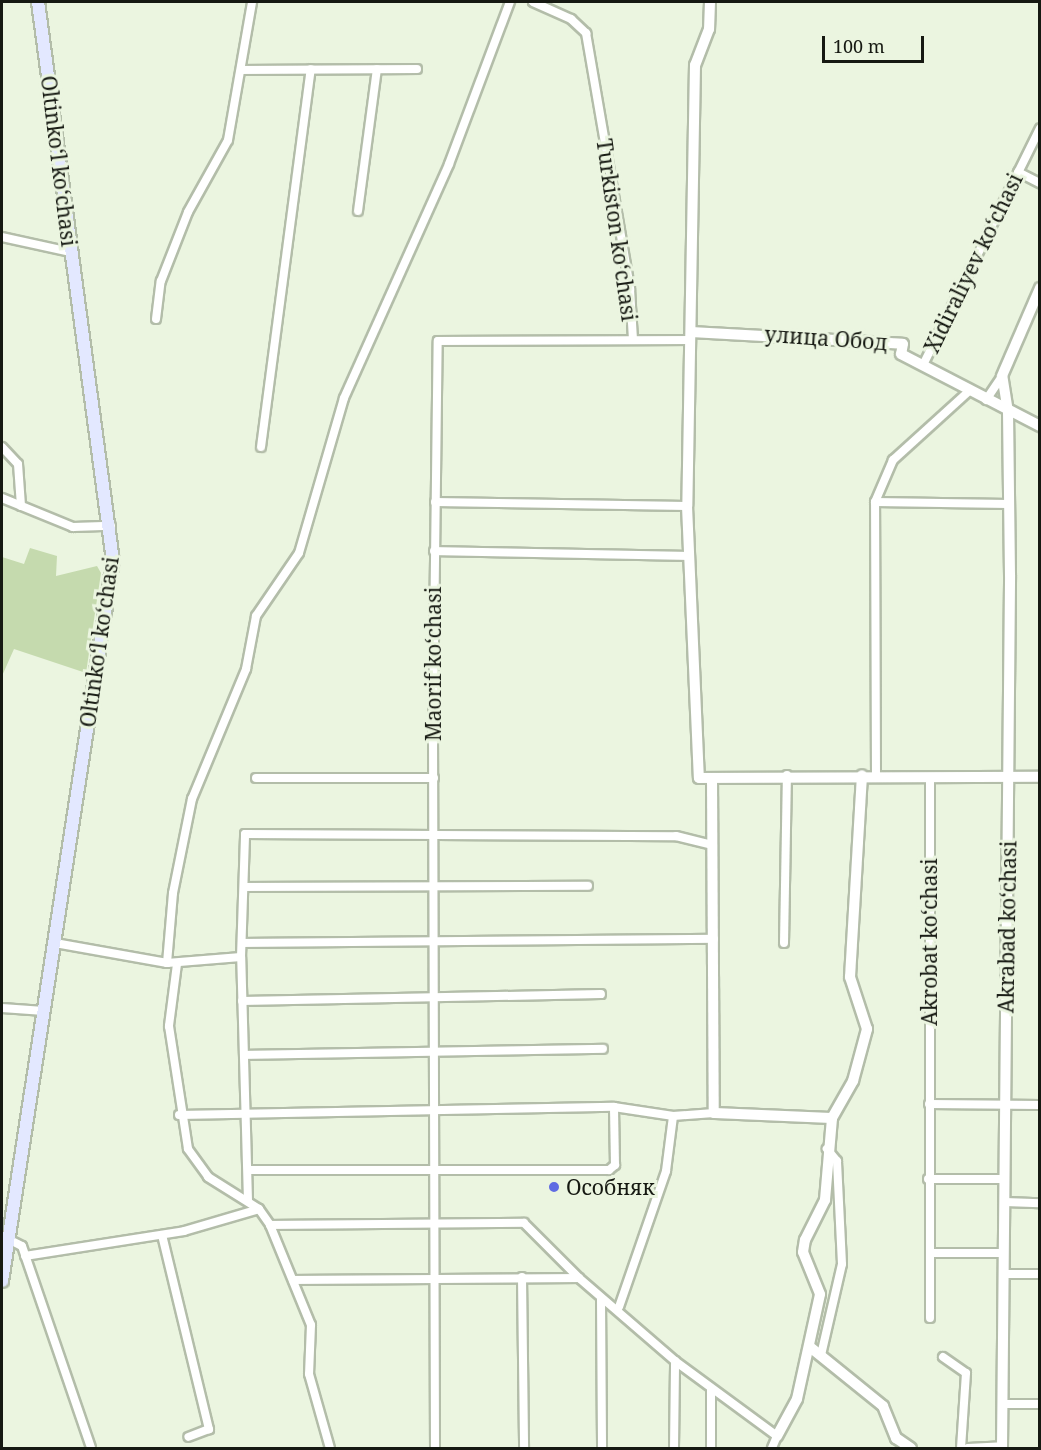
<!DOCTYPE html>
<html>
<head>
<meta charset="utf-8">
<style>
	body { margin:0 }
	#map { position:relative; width:1041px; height:1450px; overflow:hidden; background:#ebf5e0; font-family:"Noto Serif",serif }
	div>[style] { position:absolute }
	.green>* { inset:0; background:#c5daae }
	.roads { filter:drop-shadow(2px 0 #b3bda9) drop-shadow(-2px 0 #b3bda9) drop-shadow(0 2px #b3bda9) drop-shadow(0 -2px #b3bda9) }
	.minor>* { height:8px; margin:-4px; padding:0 4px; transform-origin:4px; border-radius:4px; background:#fff }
	.tertiary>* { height:10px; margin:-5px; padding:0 5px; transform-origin:5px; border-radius:5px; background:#fff }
	.secondary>* { height:12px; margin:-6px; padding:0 6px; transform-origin:6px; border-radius:6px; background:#e3e8ff }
	.dots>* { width:16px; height:16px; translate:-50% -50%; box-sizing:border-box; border:3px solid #ebf5e0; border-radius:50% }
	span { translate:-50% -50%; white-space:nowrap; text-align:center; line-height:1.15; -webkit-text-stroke:6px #ebf5e0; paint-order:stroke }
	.street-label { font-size:21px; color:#161912 }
	.poi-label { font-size:21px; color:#161912 }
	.left { translate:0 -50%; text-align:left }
	.frame { position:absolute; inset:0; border:3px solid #161912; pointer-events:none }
	.scale { position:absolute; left:822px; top:36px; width:102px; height:27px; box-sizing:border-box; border:3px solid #161912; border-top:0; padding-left:8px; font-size:18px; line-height:21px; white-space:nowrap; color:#161912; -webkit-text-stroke:4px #ebf5e0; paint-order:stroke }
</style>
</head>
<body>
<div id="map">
	<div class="green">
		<div style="clip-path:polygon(30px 548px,57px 556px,56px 576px,97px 566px,101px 573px,86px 673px,14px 649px,2px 676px,2px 557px,24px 564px)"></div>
	</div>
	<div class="roads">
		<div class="minor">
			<div style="left:533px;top:2px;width:42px;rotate:24.1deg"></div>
			<div style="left:571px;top:19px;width:21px;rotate:43deg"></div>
			<div style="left:586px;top:33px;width:260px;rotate:80.2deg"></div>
			<div style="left:630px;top:289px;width:50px;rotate:86.6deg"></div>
			<div style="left:242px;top:70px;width:175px;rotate:-0.3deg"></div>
			<div style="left:1018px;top:172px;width:25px;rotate:27deg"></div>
			<div style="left:358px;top:211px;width:143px;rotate:-82.4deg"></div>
			<div style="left:2px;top:237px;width:70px;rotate:12.4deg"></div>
			<div style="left:156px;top:319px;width:38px;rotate:-83deg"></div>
			<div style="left:161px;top:281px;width:74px;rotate:-68.6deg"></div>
			<div style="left:188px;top:212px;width:82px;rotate:-60.9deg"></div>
			<div style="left:228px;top:140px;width:140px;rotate:-80.1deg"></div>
			<div style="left:923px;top:365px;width:264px;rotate:-63.7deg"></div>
			<div style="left:986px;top:400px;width:29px;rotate:-56deg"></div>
			<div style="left:2px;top:447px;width:23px;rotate:47deg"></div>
			<div style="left:18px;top:464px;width:42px;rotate:85.9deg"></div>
			<div style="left:261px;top:447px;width:381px;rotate:-82.5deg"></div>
			<div style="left:2px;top:498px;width:77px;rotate:22.2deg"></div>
			<div style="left:73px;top:527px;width:38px;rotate:-2deg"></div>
			<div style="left:435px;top:502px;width:252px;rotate:0.9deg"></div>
			<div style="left:875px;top:502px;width:134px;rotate:0.9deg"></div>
			<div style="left:434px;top:551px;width:253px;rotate:1.1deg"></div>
			<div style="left:876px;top:776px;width:274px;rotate:-90.2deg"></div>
			<div style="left:875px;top:502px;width:46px;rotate:-66.8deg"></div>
			<div style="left:893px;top:460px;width:103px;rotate:-42.2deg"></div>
			<div style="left:256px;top:778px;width:178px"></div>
			<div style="left:930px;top:780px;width:538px;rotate:90deg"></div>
			<div style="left:244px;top:887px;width:344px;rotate:-0.2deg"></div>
			<div style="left:55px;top:943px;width:114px;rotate:10.1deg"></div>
			<div style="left:167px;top:963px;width:74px;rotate:-4.6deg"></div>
			<div style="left:243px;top:943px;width:471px;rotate:-0.5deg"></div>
			<div style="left:784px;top:943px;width:168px;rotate:-89deg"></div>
			<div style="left:167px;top:963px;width:70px;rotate:-85.1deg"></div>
			<div style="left:173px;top:893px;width:96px;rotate:-78.6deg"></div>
			<div style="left:192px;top:799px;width:141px;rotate:-67.4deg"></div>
			<div style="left:246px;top:669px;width:54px;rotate:-79.3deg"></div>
			<div style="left:256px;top:616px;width:76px;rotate:-55.7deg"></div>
			<div style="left:299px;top:553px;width:161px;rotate:-73.8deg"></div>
			<div style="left:344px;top:398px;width:256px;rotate:-65.8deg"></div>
			<div style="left:449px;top:164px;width:173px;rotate:-69.4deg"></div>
			<div style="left:177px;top:964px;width:63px;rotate:97.4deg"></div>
			<div style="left:169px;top:1026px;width:124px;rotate:81.2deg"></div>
			<div style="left:188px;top:1149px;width:34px;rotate:54deg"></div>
			<div style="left:208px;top:1177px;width:60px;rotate:32.1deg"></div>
			<div style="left:259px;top:1209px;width:19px;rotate:55deg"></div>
			<div style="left:270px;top:1225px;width:108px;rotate:67.7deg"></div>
			<div style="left:311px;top:1325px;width:49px;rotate:92.3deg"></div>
			<div style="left:309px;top:1374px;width:77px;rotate:74.2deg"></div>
			<div style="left:242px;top:1001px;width:359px;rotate:-1.1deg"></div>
			<div style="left:2px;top:1008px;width:42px;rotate:4.1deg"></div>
			<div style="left:244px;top:1055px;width:359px;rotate:-1deg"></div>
			<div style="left:929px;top:1104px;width:111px;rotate:0.5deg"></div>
			<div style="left:179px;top:1115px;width:435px;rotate:-1.1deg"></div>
			<div style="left:614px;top:1107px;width:60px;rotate:8.7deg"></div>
			<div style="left:673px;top:1116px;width:41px;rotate:-4.2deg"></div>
			<div style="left:248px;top:1170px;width:361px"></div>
			<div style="left:609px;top:1170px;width:8px;rotate:-40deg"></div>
			<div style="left:615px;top:1165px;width:58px;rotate:-91deg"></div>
			<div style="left:928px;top:1179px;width:77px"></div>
			<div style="left:248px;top:1201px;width:244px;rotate:-91.6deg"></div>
			<div style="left:241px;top:957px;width:123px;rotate:-88.1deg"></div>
			<div style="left:245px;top:834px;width:431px;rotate:0.3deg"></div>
			<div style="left:676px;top:836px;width:38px;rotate:14deg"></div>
			<div style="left:1005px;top:1202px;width:35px;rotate:2deg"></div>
			<div style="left:270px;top:1225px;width:254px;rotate:-0.5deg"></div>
			<div style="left:524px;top:1223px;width:78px;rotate:45deg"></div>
			<div style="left:162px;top:1235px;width:200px;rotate:76.4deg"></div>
			<div style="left:209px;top:1429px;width:22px;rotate:159deg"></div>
			<div style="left:10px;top:1240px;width:13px;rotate:27deg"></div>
			<div style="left:22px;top:1246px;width:213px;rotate:71.1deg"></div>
			<div style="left:930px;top:1253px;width:74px"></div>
			<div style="left:25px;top:1256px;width:161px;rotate:-8.9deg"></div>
			<div style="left:184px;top:1231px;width:78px;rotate:-16.3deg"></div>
			<div style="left:1004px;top:1274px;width:36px"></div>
			<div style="left:522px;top:1277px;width:171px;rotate:89.3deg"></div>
			<div style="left:293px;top:1280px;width:286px;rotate:-0.4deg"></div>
			<div style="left:579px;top:1278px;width:127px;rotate:40.8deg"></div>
			<div style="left:675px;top:1361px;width:127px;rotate:36.3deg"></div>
			<div style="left:777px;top:1436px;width:13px;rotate:113deg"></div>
			<div style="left:601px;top:1299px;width:149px;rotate:89.6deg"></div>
			<div style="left:619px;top:1307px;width:144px;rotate:-70.9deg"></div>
			<div style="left:666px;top:1171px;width:55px;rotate:-82.7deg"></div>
			<div style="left:821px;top:1355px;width:93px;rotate:-77deg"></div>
			<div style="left:842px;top:1264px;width:103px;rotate:-92.8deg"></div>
			<div style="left:837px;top:1161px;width:16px;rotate:-130deg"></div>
			<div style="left:943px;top:1357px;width:28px;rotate:35deg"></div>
			<div style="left:966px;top:1373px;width:75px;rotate:93.8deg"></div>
			<div style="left:1003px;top:1404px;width:37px"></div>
			<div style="left:435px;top:1448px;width:724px;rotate:-90.16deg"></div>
			<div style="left:433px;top:724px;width:383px;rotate:-89.3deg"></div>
			<div style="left:438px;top:341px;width:252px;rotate:-0.2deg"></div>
			<div style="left:674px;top:1448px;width:87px;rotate:-89.3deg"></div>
			<div style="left:711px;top:1448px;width:59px;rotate:-90deg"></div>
			<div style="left:968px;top:1448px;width:34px;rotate:-3deg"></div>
		</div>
		<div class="tertiary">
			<div style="left:710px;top:2px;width:27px;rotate:92deg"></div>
			<div style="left:709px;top:29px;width:39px;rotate:111deg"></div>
			<div style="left:695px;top:65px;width:441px;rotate:91deg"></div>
			<div style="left:687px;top:506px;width:272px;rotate:87.5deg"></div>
			<div style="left:699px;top:778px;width:341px;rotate:-0.2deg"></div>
			<div style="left:691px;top:332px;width:212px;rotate:3.2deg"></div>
			<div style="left:903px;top:344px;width:10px;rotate:101deg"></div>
			<div style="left:901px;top:354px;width:157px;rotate:27.4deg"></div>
			<div style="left:712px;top:778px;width:335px;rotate:89.7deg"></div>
			<div style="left:714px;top:1113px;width:118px;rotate:2.4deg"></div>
			<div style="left:810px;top:1347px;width:94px;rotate:38.9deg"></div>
			<div style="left:883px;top:1406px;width:35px;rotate:68deg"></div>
			<div style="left:896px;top:1438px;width:18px;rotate:34deg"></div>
			<div style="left:777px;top:1436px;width:42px;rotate:-61.6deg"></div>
			<div style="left:797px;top:1399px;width:107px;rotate:-77.6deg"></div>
			<div style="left:820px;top:1294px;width:45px;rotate:-112deg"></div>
			<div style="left:803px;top:1252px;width:12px;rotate:-81deg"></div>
			<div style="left:805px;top:1240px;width:45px;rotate:-63.4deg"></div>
			<div style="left:825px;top:1200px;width:82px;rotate:-85.1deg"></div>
			<div style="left:832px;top:1118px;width:43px;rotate:-60.4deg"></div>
			<div style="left:853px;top:1081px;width:54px;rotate:-74.9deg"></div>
			<div style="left:867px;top:1029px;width:55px;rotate:-108.1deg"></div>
			<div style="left:850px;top:977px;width:202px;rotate:-86.6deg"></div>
			<div style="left:1002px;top:1448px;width:873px;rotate:-89.47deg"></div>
			<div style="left:1010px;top:575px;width:163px;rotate:-90.7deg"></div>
			<div style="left:1008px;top:412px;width:36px;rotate:-99deg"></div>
			<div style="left:1002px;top:376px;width:96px;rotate:-66.6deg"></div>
		</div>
		<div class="secondary">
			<div style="left:2px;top:1281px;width:729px;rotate:-81.24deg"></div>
			<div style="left:113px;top:561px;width:564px;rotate:-97.64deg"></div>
		</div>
	</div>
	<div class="dots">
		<div style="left:554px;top:1187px;background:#5f6be3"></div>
	</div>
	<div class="street-label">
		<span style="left:59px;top:161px;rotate:83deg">Oltinkoʻl koʻchasi</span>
		<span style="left:617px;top:230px;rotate:82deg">Turkiston koʻchasi</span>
		<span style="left:973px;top:263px;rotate:-64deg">Xidiraliyev koʻchasi</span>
		<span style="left:826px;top:338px;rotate:4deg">улица Обод</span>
		<span style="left:99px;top:642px;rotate:-82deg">Oltinkoʻl koʻchasi</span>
		<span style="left:433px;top:664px;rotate:-90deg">Maorif koʻchasi</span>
		<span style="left:1007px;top:927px;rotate:-89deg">Akrabad koʻchasi</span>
		<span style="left:929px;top:942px;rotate:-90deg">Akrobat koʻchasi</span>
	</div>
	<div class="poi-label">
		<span class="left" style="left:566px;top:1187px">Особняк</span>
	</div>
	<div class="frame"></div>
	<div class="scale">100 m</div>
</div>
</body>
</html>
